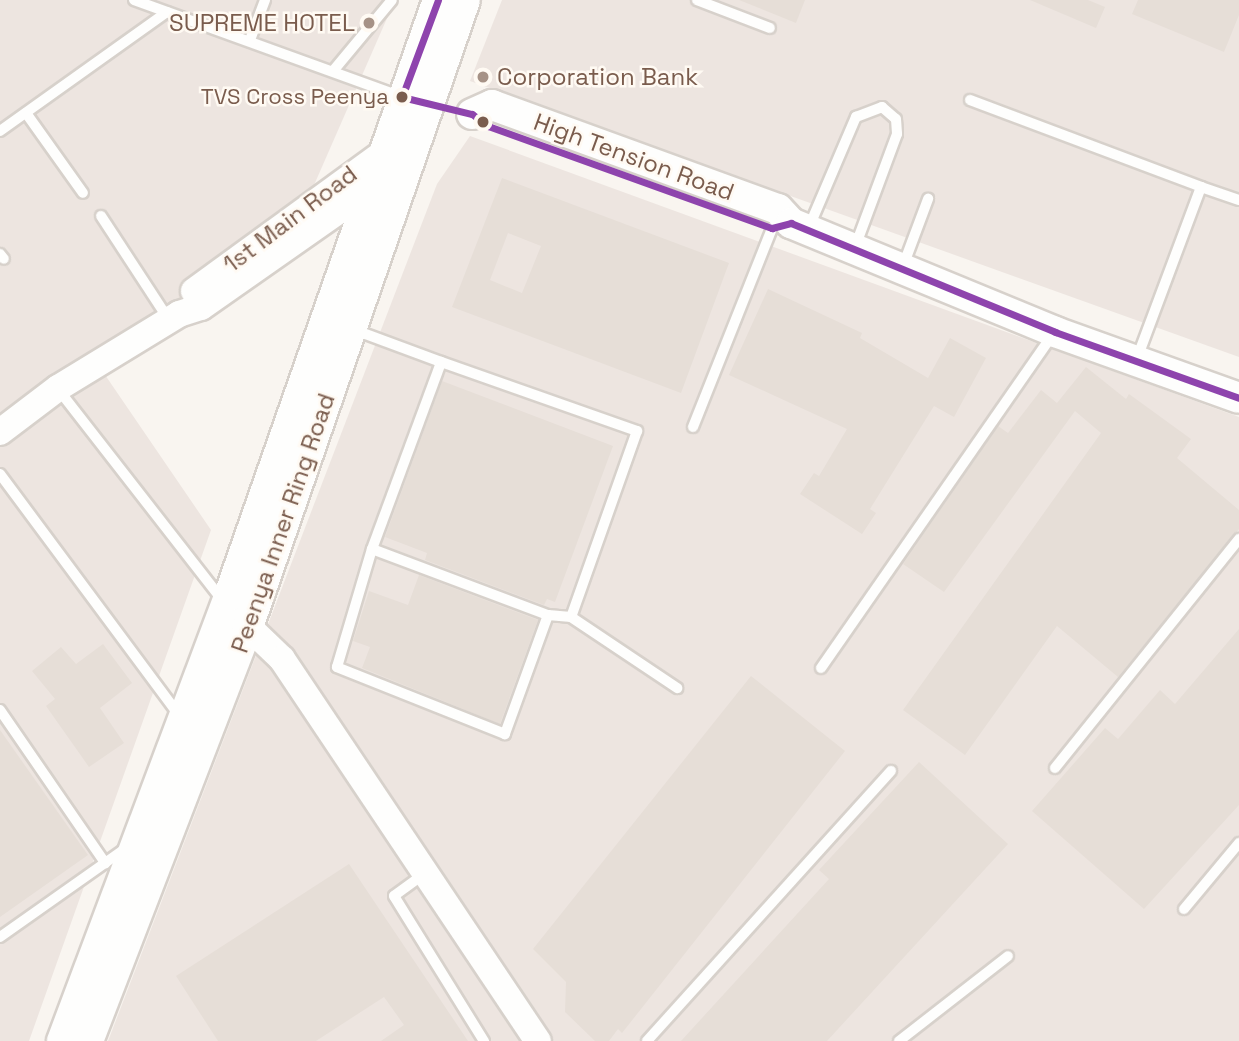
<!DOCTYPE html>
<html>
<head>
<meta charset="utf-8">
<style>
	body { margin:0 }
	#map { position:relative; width:1239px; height:1041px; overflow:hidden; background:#f9f5f0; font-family:"Space Grotesk",sans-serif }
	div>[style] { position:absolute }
	.industrial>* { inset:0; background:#ede5e0 }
	.building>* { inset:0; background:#e6ded7 }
	.roads { filter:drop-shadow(2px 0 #d7d1cb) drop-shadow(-2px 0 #d7d1cb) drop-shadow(0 2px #d7d1cb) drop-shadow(0 -2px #d7d1cb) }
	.service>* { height:10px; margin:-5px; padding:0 5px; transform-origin:5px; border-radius:5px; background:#fefefd }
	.tertiary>* { height:26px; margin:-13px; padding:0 13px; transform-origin:13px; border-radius:13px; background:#fefefd }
	.secondary>* { height:30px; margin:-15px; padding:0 15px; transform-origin:15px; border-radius:15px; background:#fefefd }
	.bus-1>* { height:7px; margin:-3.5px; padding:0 3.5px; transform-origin:3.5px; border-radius:3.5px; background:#8e44ad }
	.dots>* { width:19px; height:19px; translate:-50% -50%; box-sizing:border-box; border:4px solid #fffaf3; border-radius:50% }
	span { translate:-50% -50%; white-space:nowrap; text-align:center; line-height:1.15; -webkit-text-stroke:5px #fffaf3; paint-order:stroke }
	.bus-label { font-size:22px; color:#7a5c4d }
	.right { translate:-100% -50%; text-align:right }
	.poi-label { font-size:24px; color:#7a5c4d }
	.left { translate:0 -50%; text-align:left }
	.street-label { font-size:24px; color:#7a5c4d }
</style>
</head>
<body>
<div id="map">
	<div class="industrial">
		<div style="clip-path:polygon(0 0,395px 0,304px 208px,101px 369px,211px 530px,29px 1041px,0 1041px)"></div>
		<div style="clip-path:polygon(502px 0,1239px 0,1239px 357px,470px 81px)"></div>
		<div style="clip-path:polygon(470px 136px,1239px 417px,1239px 1041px,108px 1041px,437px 184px)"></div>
	</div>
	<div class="building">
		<div style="clip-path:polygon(739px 0,805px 0,796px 23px)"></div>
		<div style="clip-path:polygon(1030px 0,1088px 0,1105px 7px,1096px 28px)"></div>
		<div style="clip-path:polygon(1138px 0,1239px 0,1239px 15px,1224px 52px,1132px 14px)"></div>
		<div style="clip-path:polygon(evenodd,502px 178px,729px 263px,681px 393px,452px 307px,502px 178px,508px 233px,541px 246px,522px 293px,490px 280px,508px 233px)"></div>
		<div style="clip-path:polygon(768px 289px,862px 333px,860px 338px,928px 378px,950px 338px,986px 358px,954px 417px,934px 406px,870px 509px,876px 513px,862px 534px,800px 494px,814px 473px,819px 476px,847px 429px,729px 375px)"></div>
		<div style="clip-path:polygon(1086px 367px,1126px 399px,1129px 394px,1191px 439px,1177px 458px,1239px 510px,1239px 529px,1118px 677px,1057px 626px,965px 755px,903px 710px,1101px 433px,1075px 411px,944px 592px,903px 564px,998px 426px,1008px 433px,1041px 390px,1057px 403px)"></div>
		<div style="clip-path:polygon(442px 381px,613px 446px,555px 602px,547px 599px,544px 605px,425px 560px,427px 553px,385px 537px)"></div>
		<div style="clip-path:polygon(419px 575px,538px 620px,500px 724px,362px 668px,370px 647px,353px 641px,369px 591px,408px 605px)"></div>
		<div style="clip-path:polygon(1239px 629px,1239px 805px,1144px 909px,1032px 811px,1105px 728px,1118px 739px,1160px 690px,1175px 704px)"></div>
		<div style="clip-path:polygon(103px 644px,132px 683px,100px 708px,124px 743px,89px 767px,46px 706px,55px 699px,32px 671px,61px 647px,76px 664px)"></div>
		<div style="clip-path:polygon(751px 676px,845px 751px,622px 1033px,618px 1029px,609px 1041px,595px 1041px,565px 1012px,566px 982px,533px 949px)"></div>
		<div style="clip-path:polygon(0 730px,88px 855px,0 917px)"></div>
		<div style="clip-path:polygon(919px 762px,1008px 844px,827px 1041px,681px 1041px,829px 879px,819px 870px)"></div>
		<div style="clip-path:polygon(349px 864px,468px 1041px,381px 1041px,404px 1025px,384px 997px,316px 1041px,218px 1041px,176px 976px)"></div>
	</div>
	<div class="roads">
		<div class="service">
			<div style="left:134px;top:0;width:285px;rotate:19.9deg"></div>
			<div style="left:697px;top:0;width:78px;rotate:21deg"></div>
			<div style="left:250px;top:40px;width:43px;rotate:-69.4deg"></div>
			<div style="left:333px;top:71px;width:92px;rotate:-50.3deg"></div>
			<div style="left:970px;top:100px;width:247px;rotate:20.6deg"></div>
			<div style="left:1201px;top:187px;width:183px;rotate:110.5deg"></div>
			<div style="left:26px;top:113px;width:98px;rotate:54.5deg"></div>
			<div style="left:0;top:131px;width:205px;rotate:-35.5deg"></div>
			<div style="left:1201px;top:187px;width:40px;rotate:18.9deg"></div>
			<div style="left:101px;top:216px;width:124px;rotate:56.8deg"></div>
			<div style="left:809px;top:227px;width:120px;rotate:-66.9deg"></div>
			<div style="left:856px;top:117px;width:28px;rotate:-21deg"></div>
			<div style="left:882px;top:107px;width:18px;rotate:41deg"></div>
			<div style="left:896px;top:119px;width:15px;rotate:86deg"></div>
			<div style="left:897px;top:134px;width:121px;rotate:110.4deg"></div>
			<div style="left:0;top:254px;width:6px;rotate:51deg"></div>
			<div style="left:903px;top:266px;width:72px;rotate:-69.5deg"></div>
			<div style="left:352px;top:329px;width:95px;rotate:20.3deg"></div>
			<div style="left:58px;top:389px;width:267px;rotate:52.1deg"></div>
			<div style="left:693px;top:427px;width:214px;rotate:-68.3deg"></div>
			<div style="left:0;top:474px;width:302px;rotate:53.4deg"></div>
			<div style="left:372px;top:549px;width:188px;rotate:20.6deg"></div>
			<div style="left:571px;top:617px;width:23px;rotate:-175deg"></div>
			<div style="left:548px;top:615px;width:127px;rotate:109.9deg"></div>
			<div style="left:505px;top:734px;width:181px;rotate:-158.3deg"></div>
			<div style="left:337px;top:667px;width:123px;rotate:-73.5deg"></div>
			<div style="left:372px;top:549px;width:199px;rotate:-69.7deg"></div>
			<div style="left:441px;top:362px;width:208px;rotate:19.4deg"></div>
			<div style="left:637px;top:431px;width:197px;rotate:109.5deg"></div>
			<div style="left:571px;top:617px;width:128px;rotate:33.8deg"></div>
			<div style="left:821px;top:668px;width:407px;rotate:-55.2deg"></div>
			<div style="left:0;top:710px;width:186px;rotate:55.5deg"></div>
			<div style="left:1055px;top:768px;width:294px;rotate:-51.2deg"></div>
			<div style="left:424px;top:874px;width:37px;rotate:144deg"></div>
			<div style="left:394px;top:896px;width:171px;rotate:58.2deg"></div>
			<div style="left:1184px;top:909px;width:86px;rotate:-50.2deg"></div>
			<div style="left:0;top:937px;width:154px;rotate:-35.2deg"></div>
			<div style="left:647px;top:1041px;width:364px;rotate:-47.9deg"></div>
			<div style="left:899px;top:1041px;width:138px;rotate:-37.9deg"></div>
		</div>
		<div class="tertiary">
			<div style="left:194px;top:291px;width:246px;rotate:-36.1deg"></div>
			<div style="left:0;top:432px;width:73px;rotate:-37.2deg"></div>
			<div style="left:58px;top:388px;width:142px;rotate:-31.4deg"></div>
			<div style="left:179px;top:314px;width:23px;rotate:-18deg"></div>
			<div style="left:201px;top:307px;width:213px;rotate:-35deg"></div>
			<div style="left:375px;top:185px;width:6px;rotate:9deg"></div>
			<div style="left:234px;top:613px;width:66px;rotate:43.8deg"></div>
			<div style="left:282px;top:659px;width:460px;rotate:56.2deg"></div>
		</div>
		<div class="secondary">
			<div style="left:472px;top:114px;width:22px;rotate:-24deg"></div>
			<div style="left:492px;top:105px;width:304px;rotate:20deg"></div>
			<div style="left:778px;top:209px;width:19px;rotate:47deg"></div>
			<div style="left:791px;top:223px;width:286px;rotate:22.4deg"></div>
			<div style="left:1055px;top:332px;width:195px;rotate:19.7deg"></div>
			<div style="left:62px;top:1041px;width:475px;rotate:-69.4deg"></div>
			<div style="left:229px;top:596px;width:632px;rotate:-70.68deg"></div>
			<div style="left:88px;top:1041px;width:444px;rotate:-68.9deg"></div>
			<div style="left:248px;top:627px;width:663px;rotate:-70.91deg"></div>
		</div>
	</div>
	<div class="bus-1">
		<div style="left:438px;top:0;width:103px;rotate:110.4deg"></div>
		<div style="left:402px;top:97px;width:72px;rotate:13.7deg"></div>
		<div style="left:472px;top:114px;width:20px;rotate:37deg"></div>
		<div style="left:488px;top:126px;width:302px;rotate:19.8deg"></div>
		<div style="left:772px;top:228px;width:20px;rotate:-15deg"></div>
		<div style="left:791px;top:223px;width:286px;rotate:22.4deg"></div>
		<div style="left:1055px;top:332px;width:195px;rotate:19.7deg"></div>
	</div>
	<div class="dots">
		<div style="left:369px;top:23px;background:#a69286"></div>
		<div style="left:483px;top:77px;background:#a69286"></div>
		<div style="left:402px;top:97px;background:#7a5c4d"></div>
		<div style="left:483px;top:122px;background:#7a5c4d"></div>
	</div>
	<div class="bus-label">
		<span class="right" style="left:389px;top:97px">TVS Cross Peenya</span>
	</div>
	<div class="poi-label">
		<span class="right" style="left:355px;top:23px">SUPREME HOTEL</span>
		<span class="left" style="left:497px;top:77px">Corporation Bank</span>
	</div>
	<div class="street-label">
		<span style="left:634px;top:157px;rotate:20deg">High Tension Road</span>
		<span style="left:290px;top:219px;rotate:-37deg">1st Main Road</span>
		<span style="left:283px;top:523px;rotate:-71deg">Peenya Inner Ring Road</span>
	</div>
</div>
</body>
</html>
